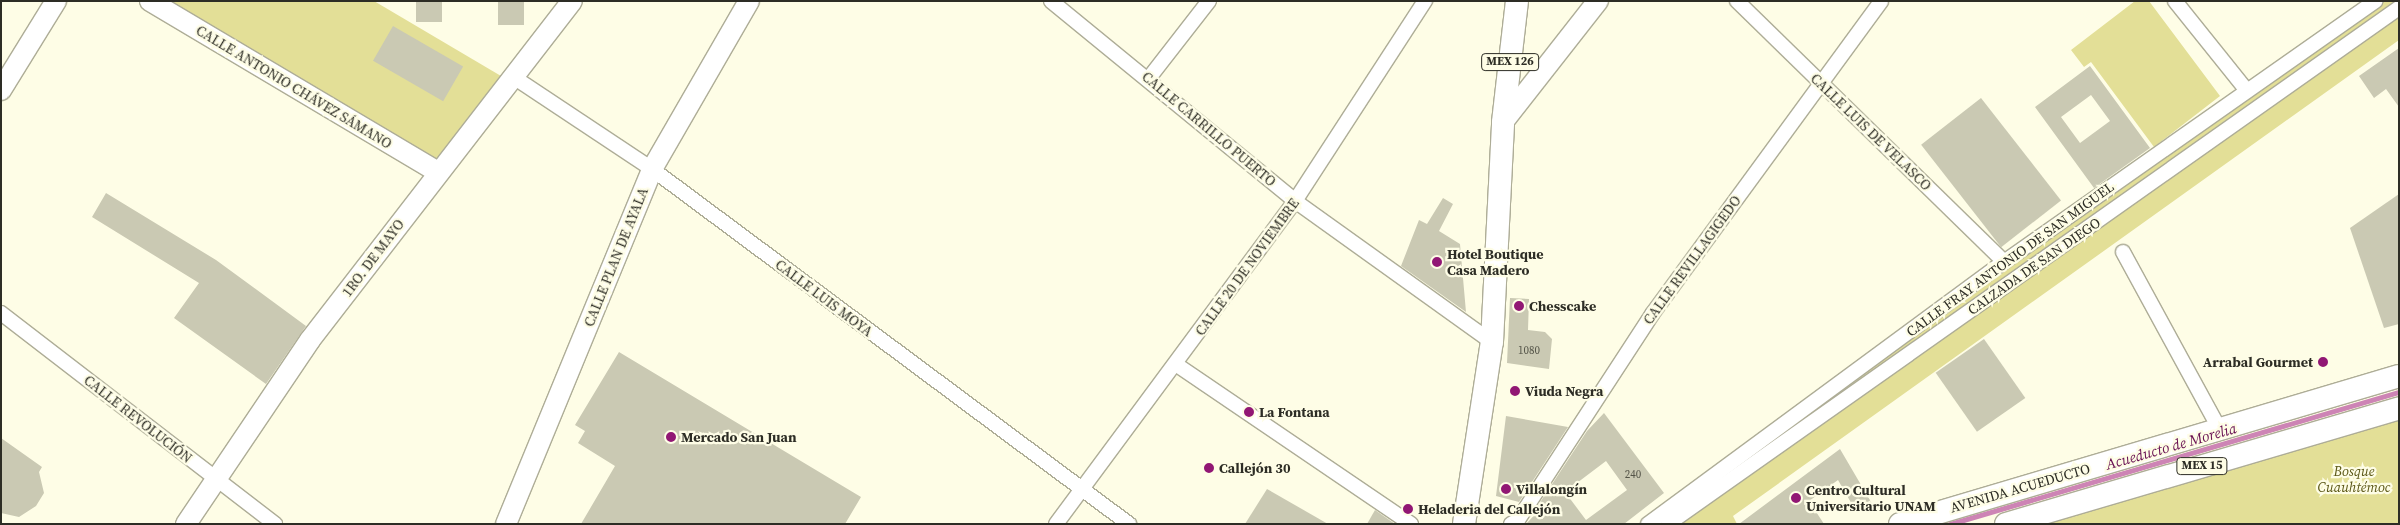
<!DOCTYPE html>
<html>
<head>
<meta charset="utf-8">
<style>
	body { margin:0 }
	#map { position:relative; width:2400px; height:525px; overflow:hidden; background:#fefde6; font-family:"Source Serif 4",serif }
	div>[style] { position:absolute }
	.green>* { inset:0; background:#e3df97 }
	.stream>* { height:5px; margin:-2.5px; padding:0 2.5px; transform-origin:2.5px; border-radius:2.5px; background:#cd84b5 }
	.building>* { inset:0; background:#cac9b3; transform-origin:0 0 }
	.roads { filter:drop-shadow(1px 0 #aead97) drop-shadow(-1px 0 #aead97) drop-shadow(0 1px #aead97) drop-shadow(0 -1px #aead97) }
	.street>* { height:14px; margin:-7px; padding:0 7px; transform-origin:7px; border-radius:7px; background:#fff }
	.secondary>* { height:20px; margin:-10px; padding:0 10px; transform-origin:10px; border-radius:10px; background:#fff }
	.primary>* { height:22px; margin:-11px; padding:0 11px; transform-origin:11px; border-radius:11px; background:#fff }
	.dots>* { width:14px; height:14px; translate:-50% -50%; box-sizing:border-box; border:2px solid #fefde6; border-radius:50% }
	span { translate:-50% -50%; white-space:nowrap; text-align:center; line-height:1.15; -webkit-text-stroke:4.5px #fefde6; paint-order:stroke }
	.number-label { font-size:11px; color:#545448 }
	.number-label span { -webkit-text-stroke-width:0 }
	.shield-label span { padding:1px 4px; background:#fefde6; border:1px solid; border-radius:4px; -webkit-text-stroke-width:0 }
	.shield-label { font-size:12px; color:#2d2d25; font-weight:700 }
	.street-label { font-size:14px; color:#2d2d25 }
	.poi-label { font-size:14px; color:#2d2d25; font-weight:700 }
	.left { translate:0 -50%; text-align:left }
	.right { translate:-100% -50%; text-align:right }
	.park-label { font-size:14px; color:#5c5817; font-style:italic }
	.water-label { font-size:15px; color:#691153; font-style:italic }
	.frame { position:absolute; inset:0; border:2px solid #2d2d25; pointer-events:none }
</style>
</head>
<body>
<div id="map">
	<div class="green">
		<div style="clip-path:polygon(166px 1px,374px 1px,501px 76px,438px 161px)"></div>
		<div style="clip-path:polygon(2135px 1px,2149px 1px,2220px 96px,2154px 147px,2091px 62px,2084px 67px,2071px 50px)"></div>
		<div style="clip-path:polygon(2368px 1px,2399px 1px,2399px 40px,1733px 516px,1737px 524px,1654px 524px)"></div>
		<div style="clip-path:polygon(2399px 419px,2399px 524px,2033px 524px)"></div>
	</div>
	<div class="stream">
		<div style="left:1950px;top:524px;width:468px;rotate:-16.4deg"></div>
	</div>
	<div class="building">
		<div style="left:416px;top:1px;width:26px;height:21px"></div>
		<div style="left:498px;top:1px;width:26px;height:24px"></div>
		<div style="left:393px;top:26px;width:81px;height:40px;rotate:30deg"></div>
		<div style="clip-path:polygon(2399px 48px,2399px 107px,2386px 89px,2374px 98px,2359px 76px)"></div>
		<div style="clip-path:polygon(evenodd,2090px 66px,2150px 148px,2094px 188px,2035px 107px,2090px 66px,2091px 95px,2110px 121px,2080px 143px,2061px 117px,2091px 95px)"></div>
		<div style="left:1981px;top:98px;width:130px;height:76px;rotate:52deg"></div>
		<div style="clip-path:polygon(106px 193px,216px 260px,306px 326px,266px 384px,174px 318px,199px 283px,92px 217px)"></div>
		<div style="clip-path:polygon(2399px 194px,2399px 324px,2384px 328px,2350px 228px)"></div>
		<div style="clip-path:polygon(1443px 198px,1453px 204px,1439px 231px,1460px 244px,1466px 312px,1401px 266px,1419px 220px,1427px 224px)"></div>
		<div style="clip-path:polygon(1510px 298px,1529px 299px,1528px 330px,1545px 332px,1552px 339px,1549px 369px,1507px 363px)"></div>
		<div style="left:1984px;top:339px;width:72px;height:59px;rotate:55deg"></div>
		<div style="clip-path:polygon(619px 352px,861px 497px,845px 524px,581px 524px,615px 466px,578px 443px,585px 431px,575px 425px)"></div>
		<div style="clip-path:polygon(evenodd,1604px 413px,1664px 493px,1624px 524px,1526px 524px,1541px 508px,1537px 507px,1587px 431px,1604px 413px,1606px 461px,1627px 490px,1586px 520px,1565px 492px,1606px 461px)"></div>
		<div style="clip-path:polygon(1506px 416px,1568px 427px,1519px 502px,1496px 496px)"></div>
		<div style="clip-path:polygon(1px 438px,42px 467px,39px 472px,44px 493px,36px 506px,19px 517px,1px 513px)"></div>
		<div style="clip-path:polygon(1840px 449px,1874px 507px,1857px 513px,1838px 480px,1809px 501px,1824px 524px,1739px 524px)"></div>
		<div style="clip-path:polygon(1267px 489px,1328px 524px,1245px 524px)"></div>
		<div style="clip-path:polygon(1375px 510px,1395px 524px,1367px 524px)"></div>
	</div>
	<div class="roads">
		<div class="street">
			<div style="left:1051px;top:1px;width:315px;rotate:39.3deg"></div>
			<div style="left:1295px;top:201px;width:242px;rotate:35.6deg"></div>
			<div style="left:1737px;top:1px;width:373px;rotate:44.3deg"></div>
			<div style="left:2175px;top:1px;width:115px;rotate:51.3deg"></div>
			<div style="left:515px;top:78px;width:164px;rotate:33.6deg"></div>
			<div style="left:652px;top:169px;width:595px;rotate:36.66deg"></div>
			<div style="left:1149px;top:78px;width:98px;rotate:-52.1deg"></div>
			<div style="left:2123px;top:252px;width:203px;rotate:61.4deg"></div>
			<div style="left:1px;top:313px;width:346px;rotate:37.6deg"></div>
			<div style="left:1177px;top:365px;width:283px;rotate:34.2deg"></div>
			<div style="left:1056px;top:524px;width:402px;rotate:-53.5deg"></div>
			<div style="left:1295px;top:201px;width:239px;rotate:-57deg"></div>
			<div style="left:1511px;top:524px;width:8px;rotate:-30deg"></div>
			<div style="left:1518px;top:520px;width:247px;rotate:-56.9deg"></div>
			<div style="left:1653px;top:313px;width:386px;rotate:-53.8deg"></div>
			<div style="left:1648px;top:524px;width:442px;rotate:-36.4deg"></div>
			<div style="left:2004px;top:262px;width:454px;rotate:-35.1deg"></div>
			<div style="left:1668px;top:524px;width:895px;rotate:-35.22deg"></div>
		</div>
		<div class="secondary">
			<div style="left:150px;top:1px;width:335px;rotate:30.7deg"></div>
			<div style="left:1px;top:90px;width:105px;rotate:-58.3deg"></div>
			<div style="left:1503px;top:122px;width:154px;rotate:-51.9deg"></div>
			<div style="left:186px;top:524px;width:222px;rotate:-56deg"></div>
			<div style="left:310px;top:340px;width:428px;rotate:-52.3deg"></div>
			<div style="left:506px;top:524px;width:384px;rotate:-67.6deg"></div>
			<div style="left:652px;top:169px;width:194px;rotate:-60deg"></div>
		</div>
		<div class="primary">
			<div style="left:1464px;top:524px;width:184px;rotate:-81.3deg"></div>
			<div style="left:1492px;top:342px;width:220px;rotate:-87.1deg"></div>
			<div style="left:1503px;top:122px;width:122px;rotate:-83.4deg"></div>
			<div style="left:1900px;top:524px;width:520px;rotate:-16.52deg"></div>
			<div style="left:2006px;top:524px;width:410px;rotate:-16.4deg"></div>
		</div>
	</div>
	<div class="dots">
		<div style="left:1437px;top:262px;background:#911774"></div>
		<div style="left:1519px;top:306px;background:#911774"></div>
		<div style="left:2323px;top:362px;background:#911774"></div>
		<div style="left:1515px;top:391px;background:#911774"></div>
		<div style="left:1249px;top:412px;background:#911774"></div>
		<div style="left:671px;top:437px;background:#911774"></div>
		<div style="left:1209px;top:468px;background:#911774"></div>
		<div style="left:1506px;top:489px;background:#911774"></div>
		<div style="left:1796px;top:498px;background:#911774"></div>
		<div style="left:1408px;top:509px;background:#911774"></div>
	</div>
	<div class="number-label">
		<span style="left:1529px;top:351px">1080</span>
		<span style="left:1633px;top:475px">240</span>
	</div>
	<div class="shield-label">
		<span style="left:1510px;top:62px">MEX 126</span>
		<span style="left:2202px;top:466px">MEX 15</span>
	</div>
	<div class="street-label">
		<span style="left:294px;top:87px;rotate:31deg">CALLE ANTONIO CHÁVEZ SÁMANO</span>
		<span style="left:1209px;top:129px;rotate:40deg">CALLE CARRILLO PUERTO</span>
		<span style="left:1871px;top:132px;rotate:44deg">CALLE LUIS DE VELASCO</span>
		<span style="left:616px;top:257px;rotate:-68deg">CALLE PLAN DE AYALA</span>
		<span style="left:373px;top:258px;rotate:-53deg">1RO. DE MAYO</span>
		<span style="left:2010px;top:259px;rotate:-36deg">CALLE FRAY ANTONIO DE SAN MIGUEL</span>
		<span style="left:1692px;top:260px;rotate:-54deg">CALLE REVILLAGIGEDO</span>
		<span style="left:2034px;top:266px;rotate:-35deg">CALZADA DE SAN DIEGO</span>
		<span style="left:1247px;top:267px;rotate:-54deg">CALLE 20 DE NOVIEMBRE</span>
		<span style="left:824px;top:298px;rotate:37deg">CALLE LUIS MOYA</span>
		<span style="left:138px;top:419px;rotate:38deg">CALLE REVOLUCIÓN</span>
		<span style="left:2020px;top:488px;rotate:-16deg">AVENIDA ACUEDUCTO</span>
	</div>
	<div class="poi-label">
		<span class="left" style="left:1447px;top:262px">Hotel Boutique<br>Casa Madero</span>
		<span class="left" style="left:1529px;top:306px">Chesscake</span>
		<span class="right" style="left:2313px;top:362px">Arrabal Gourmet</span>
		<span class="left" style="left:1525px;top:391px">Viuda Negra</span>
		<span class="left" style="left:1259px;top:412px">La Fontana</span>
		<span class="left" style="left:681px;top:437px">Mercado San Juan</span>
		<span class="left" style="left:1219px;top:468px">Callejón 30</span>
		<span class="left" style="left:1516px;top:489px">Villalongín</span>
		<span class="left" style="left:1806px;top:498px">Centro Cultural<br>Universitario UNAM</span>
		<span class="left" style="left:1418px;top:509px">Heladeria del Callejón</span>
	</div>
	<div class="park-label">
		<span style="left:2354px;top:479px">Bosque<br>Cuauhtémoc</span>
	</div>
	<div class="water-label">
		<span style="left:2171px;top:446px;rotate:-16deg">Acueducto de Morelia</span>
	</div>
	<div class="frame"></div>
</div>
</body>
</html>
